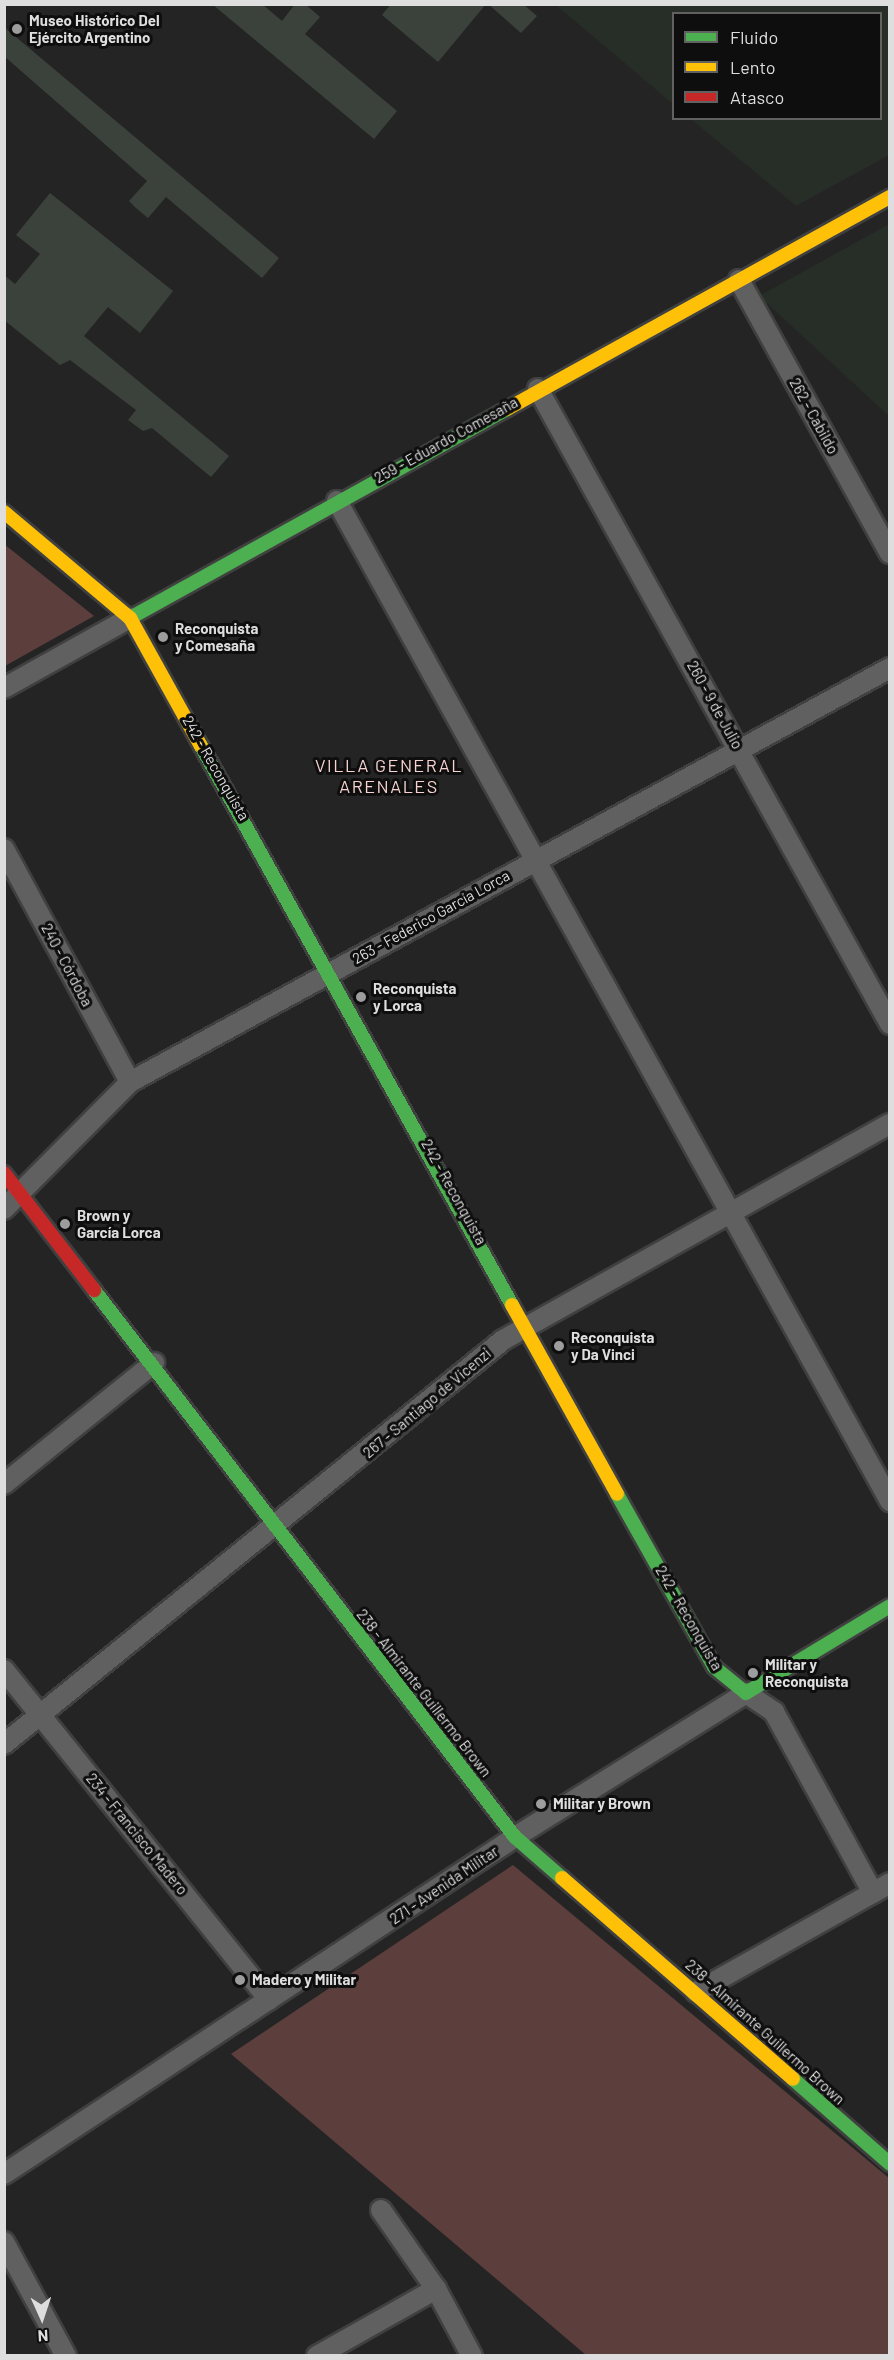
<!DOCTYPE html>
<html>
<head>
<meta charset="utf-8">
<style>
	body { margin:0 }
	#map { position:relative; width:894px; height:2360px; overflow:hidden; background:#242424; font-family:Barlow,sans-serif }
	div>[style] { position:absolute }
	.built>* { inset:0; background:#272d27 }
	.green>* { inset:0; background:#5c3e3d }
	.building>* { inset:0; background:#3b423c }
	.roads { filter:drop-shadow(2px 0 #3f403f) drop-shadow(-2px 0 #3f403f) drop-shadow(0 2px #3f403f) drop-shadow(0 -2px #3f403f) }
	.street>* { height:20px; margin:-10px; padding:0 10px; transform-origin:10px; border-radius:10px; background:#606060 }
	.fast>* { height:14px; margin:-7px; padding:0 7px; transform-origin:7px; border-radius:7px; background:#4caf50 }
	.slow>* { height:14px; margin:-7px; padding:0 7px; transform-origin:7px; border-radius:7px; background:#ffc107 }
	.jam>* { height:14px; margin:-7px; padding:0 7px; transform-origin:7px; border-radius:7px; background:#c62828 }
	.dots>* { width:16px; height:16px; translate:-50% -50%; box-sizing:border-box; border:3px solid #0d0e0d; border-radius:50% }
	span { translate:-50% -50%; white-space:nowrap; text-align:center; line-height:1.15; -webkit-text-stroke:6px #0d0e0d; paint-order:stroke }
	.poi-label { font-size:15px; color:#dddedd; font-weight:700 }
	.left { translate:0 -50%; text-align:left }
	.street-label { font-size:15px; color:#dddedd }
	.quarter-label { font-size:18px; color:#f7d3d1; letter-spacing:1.5px }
	.frame { position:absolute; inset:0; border:6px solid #dddedd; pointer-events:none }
	.legend { position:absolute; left:672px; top:12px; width:210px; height:108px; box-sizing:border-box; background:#0d0e0d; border:2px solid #606160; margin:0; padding:8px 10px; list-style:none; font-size:18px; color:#dddedd }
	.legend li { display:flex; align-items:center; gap:12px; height:30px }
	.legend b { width:30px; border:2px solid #606160 }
	.north { position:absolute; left:12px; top:2288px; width:60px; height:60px; -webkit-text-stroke:4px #0d0e0d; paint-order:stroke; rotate:177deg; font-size:16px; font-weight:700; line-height:24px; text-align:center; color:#dddedd }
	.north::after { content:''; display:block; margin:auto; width:21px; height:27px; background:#dddedd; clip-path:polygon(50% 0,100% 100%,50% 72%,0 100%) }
</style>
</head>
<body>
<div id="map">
	<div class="built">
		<div style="clip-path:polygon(556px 5px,889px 5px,889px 155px,796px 206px,691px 119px,880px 118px,880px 14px,674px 14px,673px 104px)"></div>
		<div style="clip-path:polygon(889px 224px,889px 416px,759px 296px)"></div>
	</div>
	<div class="green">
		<div style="clip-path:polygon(4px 544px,94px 616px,5px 666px,4px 666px)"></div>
		<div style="clip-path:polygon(513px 1865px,889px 2178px,889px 2355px,586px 2355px,231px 2054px)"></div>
	</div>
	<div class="building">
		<div style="clip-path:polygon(212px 4px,262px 4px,282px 21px,295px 4px,305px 4px,320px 17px,305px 34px,397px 111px,374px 139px)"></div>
		<div style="clip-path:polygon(391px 4px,486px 4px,438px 62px,382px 15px)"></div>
		<div style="clip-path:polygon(488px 4px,523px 4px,537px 16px,521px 33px)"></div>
		<div style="clip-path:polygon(4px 27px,279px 258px,262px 278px,166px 197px,148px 218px,136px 208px,129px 201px,147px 181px,4px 56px)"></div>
		<div style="clip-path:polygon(50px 193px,173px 291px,140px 333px,108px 307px,84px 336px,229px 456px,211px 477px,152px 428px,143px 431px,128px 420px,136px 410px,70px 360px,60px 365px,4px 320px,4px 275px,15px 284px,40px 254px,16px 235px)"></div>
	</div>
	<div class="roads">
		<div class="street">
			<div style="left:739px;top:280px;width:312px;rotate:61.1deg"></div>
			<div style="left:538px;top:389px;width:726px;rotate:61deg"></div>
			<div style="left:337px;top:501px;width:1143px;rotate:61.06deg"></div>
			<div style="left:4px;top:688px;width:144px;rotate:-29.1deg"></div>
			<div style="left:4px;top:849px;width:265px;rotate:61.6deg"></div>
			<div style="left:4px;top:1209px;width:179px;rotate:-45.2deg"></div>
			<div style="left:130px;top:1082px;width:865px;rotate:-28.58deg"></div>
			<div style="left:4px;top:1484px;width:193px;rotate:-38.9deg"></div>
			<div style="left:4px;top:1670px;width:423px;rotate:51.2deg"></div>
			<div style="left:4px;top:1744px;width:642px;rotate:-38.99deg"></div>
			<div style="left:503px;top:1340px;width:443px;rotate:-29.2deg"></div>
			<div style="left:696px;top:1992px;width:223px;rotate:-29.3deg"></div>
			<div style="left:4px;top:2174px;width:612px;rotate:-33.4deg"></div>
			<div style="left:515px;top:1837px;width:272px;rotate:-31.9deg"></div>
			<div style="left:746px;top:1693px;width:34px;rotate:34deg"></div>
			<div style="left:774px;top:1712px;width:206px;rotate:61.3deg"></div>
			<div style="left:381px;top:2210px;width:96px;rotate:55.2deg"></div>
			<div style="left:436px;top:2289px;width:76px;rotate:61.8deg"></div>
			<div style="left:4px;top:2242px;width:130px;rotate:61.5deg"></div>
			<div style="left:317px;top:2356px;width:137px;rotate:-29.4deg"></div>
		</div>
		<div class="fast">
			<div style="left:130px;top:618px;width:431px;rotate:-29deg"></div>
			<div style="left:201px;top:746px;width:640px;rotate:60.91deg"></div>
			<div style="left:94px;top:1290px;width:690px;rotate:52.42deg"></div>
			<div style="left:515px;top:1837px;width:62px;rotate:41.1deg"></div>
			<div style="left:617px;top:1494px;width:198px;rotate:60.7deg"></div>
			<div style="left:714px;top:1667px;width:41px;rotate:39.1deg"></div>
			<div style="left:746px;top:1693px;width:168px;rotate:-31.1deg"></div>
			<div style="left:793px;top:2079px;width:129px;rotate:41.2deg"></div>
		</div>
		<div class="slow">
			<div style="left:507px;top:409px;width:438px;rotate:-29deg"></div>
			<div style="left:4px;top:512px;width:165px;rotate:40.1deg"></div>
			<div style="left:130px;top:618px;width:146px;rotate:61deg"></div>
			<div style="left:512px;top:1305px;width:216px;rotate:60.9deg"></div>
			<div style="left:562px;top:1878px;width:306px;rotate:41deg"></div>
		</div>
		<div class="jam">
			<div style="left:4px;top:1173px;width:148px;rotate:52.4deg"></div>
		</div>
	</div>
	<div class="dots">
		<div style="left:17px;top:29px;background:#9c9d9c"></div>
		<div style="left:163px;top:637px;background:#9c9d9c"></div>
		<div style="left:361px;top:997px;background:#9c9d9c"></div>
		<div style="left:65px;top:1224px;background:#9c9d9c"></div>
		<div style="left:559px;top:1346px;background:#9c9d9c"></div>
		<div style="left:753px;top:1673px;background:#9c9d9c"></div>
		<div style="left:541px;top:1804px;background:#9c9d9c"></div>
		<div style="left:240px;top:1980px;background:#9c9d9c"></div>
	</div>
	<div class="poi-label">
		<span class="left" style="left:29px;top:29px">Museo Histórico Del<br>Ejército Argentino</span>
		<span class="left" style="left:175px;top:637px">Reconquista<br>y Comesaña</span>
		<span class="left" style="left:373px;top:997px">Reconquista<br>y Lorca</span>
		<span class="left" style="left:77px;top:1224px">Brown y<br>García Lorca</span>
		<span class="left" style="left:571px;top:1346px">Reconquista<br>y Da Vinci</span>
		<span class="left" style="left:765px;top:1673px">Militar y<br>Reconquista</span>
		<span class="left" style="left:553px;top:1804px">Militar y Brown</span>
		<span class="left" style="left:252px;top:1980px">Madero y Militar</span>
	</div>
	<div class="street-label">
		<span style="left:814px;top:416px;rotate:61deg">262 - Cabildo</span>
		<span style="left:446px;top:440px;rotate:-29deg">259 - Eduardo Comesaña</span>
		<span style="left:715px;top:705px;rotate:61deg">260 - 9 de Julio</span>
		<span style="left:216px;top:768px;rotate:60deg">242 - Reconquista</span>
		<span style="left:431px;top:917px;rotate:-29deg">263 - Federico García Lorca</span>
		<span style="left:67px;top:965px;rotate:62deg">240 - Córdoba</span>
		<span style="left:454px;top:1192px;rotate:61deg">242 - Reconquista</span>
		<span style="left:427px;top:1403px;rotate:-40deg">267 - Santiago de Vicenzi</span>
		<span style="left:689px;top:1618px;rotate:60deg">242 - Reconquista</span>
		<span style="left:424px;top:1693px;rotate:52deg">238 - Almirante Guillermo Brown</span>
		<span style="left:137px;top:1834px;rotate:51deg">234 - Francisco Madero</span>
		<span style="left:444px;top:1885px;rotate:-34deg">271 - Avenida Militar</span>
		<span style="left:765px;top:2032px;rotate:42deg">238 - Almirante Guillermo Brown</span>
	</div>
	<div class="quarter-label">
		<span style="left:389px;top:776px">VILLA GENERAL<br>ARENALES</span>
	</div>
	<div class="frame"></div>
	<ul class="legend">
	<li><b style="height:8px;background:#4caf50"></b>Fluido</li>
	<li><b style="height:8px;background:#ffc107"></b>Lento</li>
	<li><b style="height:8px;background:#c62828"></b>Atasco</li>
	</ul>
	<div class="north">N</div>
</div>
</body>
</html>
